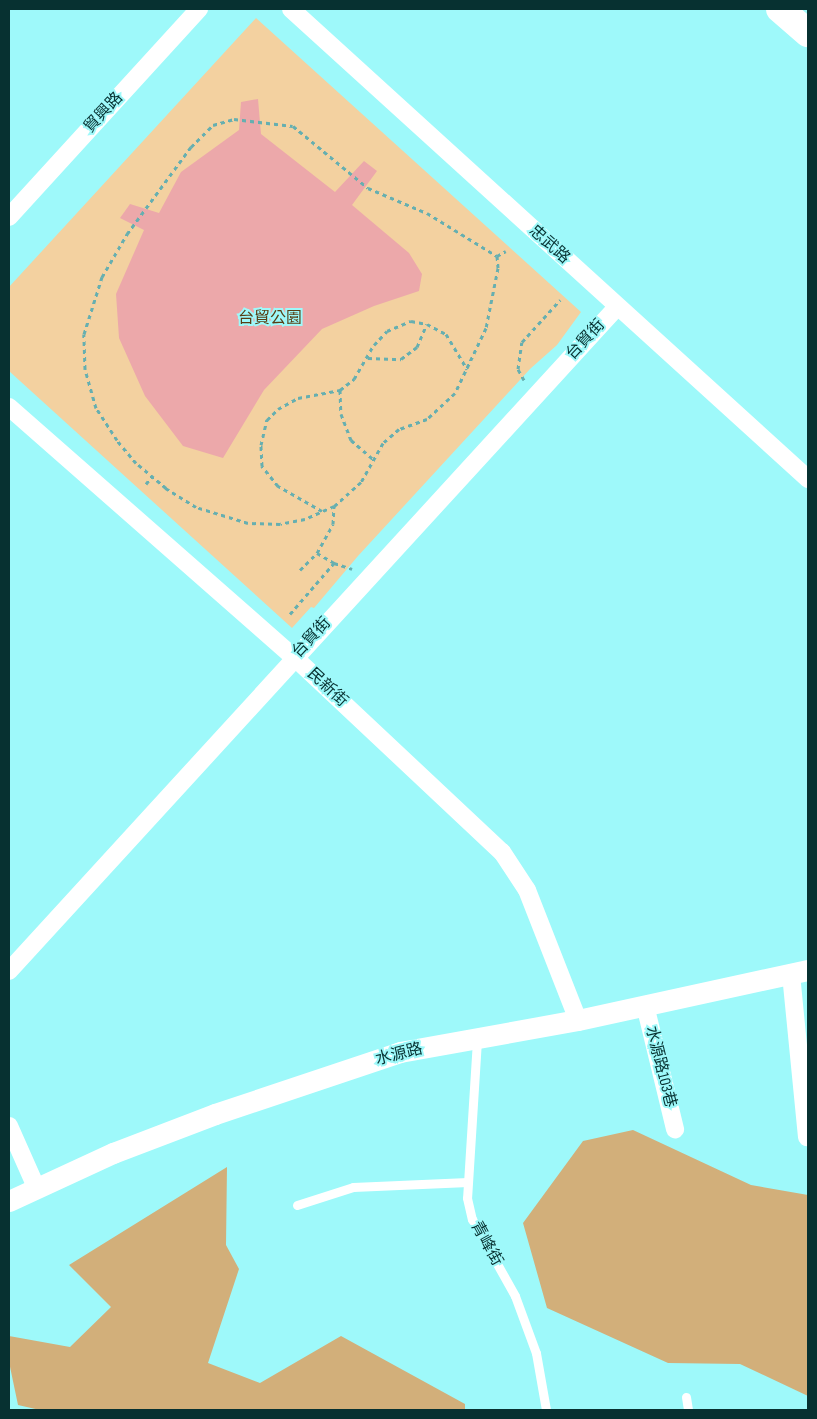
<!DOCTYPE html>
<html>
<head>
<meta charset="utf-8">
<style>
	body { margin:0 }
	#map { position:relative; width:817px; height:1419px; overflow:hidden; background:#9ef9fa; font-family:"Sofia Sans Condensed","Noto Sans TC",sans-serif }
	div>[style] { position:absolute }
	.green>* { inset:0; background:#f3d1a0 }
	.forest>* { inset:0; background:#d2af7a }
	.water>* { inset:0; background:#eca8aa }
	.path>* { height:3px; margin-top:-1.5px; transform-origin:0; background:repeating-linear-gradient(90deg,#66afb0 0 4px,transparent 0 8px) }
	.service>* { height:9px; margin:-4.5px; padding:0 4.5px; transform-origin:4.5px; border-radius:4.5px; background:#fff }
	.minor>* { height:18px; margin:-9px; padding:0 9px; transform-origin:9px; border-radius:9px; background:#fff }
	.tertiary>* { height:21px; margin:-10.5px; padding:0 10.5px; transform-origin:10.5px; border-radius:10.5px; background:#fff }
	.primary>* { height:28px; margin:-14px; padding:0 14px; transform-origin:14px; border-radius:14px; background:#fff }
	span { translate:-50% -50%; white-space:nowrap; text-align:center; line-height:1.15; -webkit-text-stroke:4px #9ef9fa; paint-order:stroke }
	.street-label { font-size:16px; color:#073131 }
	.park-label { font-size:16px; color:#583f15 }
	.frame { position:absolute; inset:0; border:10px solid #073131; pointer-events:none }
</style>
</head>
<body>
<div id="map">
	<div class="green">
		<div style="clip-path:polygon(256px 18px,581px 312px,557px 345px,530px 369px,358px 556px,314px 608px,311px 607px,292px 628px,9px 371px,9px 287px)"></div>
	</div>
	<div class="forest">
		<div style="clip-path:polygon(633px 1130px,751px 1185px,808px 1195px,808px 1396px,740px 1364px,668px 1363px,547px 1308px,523px 1223px,583px 1141px)"></div>
		<div style="clip-path:polygon(227px 1167px,226px 1245px,239px 1269px,208px 1363px,260px 1383px,341px 1336px,465px 1404px,465px 1410px,40px 1410px,18px 1405px,9px 1362px,9px 1336px,70px 1347px,111px 1307px,69px 1265px)"></div>
	</div>
	<div class="water">
		<div style="clip-path:polygon(258px 99px,261px 134px,335px 192px,364px 161px,377px 171px,352px 205px,409px 253px,422px 274px,419px 291px,374px 306px,322px 329px,264px 390px,223px 458px,183px 446px,145px 396px,119px 338px,116px 294px,144px 230px,120px 218px,130px 204px,159px 213px,181px 172px,239px 130px,241px 102px)"></div>
	</div>
	<div class="path">
		<div style="left:234px;top:119px;width:59px;rotate:6.8deg"></div>
		<div style="left:293px;top:126px;width:97px;rotate:39.6deg"></div>
		<div style="left:368px;top:188px;width:64px;rotate:23deg"></div>
		<div style="left:427px;top:213px;width:82px;rotate:31.6deg"></div>
		<div style="left:497px;top:256px;width:12px;rotate:85deg"></div>
		<div style="left:498px;top:268px;width:61px;rotate:101.3deg"></div>
		<div style="left:486px;top:328px;width:72px;rotate:115.5deg"></div>
		<div style="left:455px;top:393px;width:38px;rotate:137deg"></div>
		<div style="left:427px;top:419px;width:30px;rotate:160deg"></div>
		<div style="left:399px;top:429px;width:21px;rotate:139deg"></div>
		<div style="left:383px;top:443px;width:45px;rotate:119.4deg"></div>
		<div style="left:361px;top:482px;width:36px;rotate:138deg"></div>
		<div style="left:334px;top:506px;width:32px;rotate:156deg"></div>
		<div style="left:305px;top:519px;width:25px;rotate:169deg"></div>
		<div style="left:280px;top:524px;width:32px;rotate:-178deg"></div>
		<div style="left:248px;top:523px;width:54px;rotate:-162.9deg"></div>
		<div style="left:196px;top:507px;width:36px;rotate:-148deg"></div>
		<div style="left:166px;top:488px;width:39px;rotate:-140deg"></div>
		<div style="left:136px;top:463px;width:30px;rotate:-130deg"></div>
		<div style="left:117px;top:440px;width:38px;rotate:-123deg"></div>
		<div style="left:96px;top:408px;width:41px;rotate:-105.8deg"></div>
		<div style="left:85px;top:369px;width:35px;rotate:-92deg"></div>
		<div style="left:84px;top:334px;width:60px;rotate:-72.5deg"></div>
		<div style="left:102px;top:277px;width:50px;rotate:-59.8deg"></div>
		<div style="left:127px;top:234px;width:108px;rotate:-53.7deg"></div>
		<div style="left:191px;top:147px;width:31px;rotate:-45deg"></div>
		<div style="left:213px;top:125px;width:22px;rotate:-16deg"></div>
		<div style="left:497px;top:256px;width:10px;rotate:-29deg"></div>
		<div style="left:368px;top:358px;width:33px;rotate:2deg"></div>
		<div style="left:401px;top:359px;width:20px;rotate:-37deg"></div>
		<div style="left:417px;top:347px;width:25px;rotate:-67deg"></div>
		<div style="left:524px;top:380px;width:13px;rotate:-119deg"></div>
		<div style="left:518px;top:369px;width:27px;rotate:-82deg"></div>
		<div style="left:522px;top:342px;width:57px;rotate:-47.9deg"></div>
		<div style="left:340px;top:390px;width:24px;rotate:88deg"></div>
		<div style="left:341px;top:414px;width:28px;rotate:69deg"></div>
		<div style="left:351px;top:440px;width:30px;rotate:41deg"></div>
		<div style="left:146px;top:484px;width:10px;rotate:-53deg"></div>
		<div style="left:322px;top:511px;width:51px;rotate:-150.4deg"></div>
		<div style="left:278px;top:486px;width:26px;rotate:-129deg"></div>
		<div style="left:262px;top:466px;width:21px;rotate:-93deg"></div>
		<div style="left:261px;top:445px;width:26px;rotate:-77deg"></div>
		<div style="left:267px;top:420px;width:16px;rotate:-45deg"></div>
		<div style="left:278px;top:409px;width:23px;rotate:-29deg"></div>
		<div style="left:298px;top:398px;width:43px;rotate:-10.8deg"></div>
		<div style="left:340px;top:390px;width:18px;rotate:-38deg"></div>
		<div style="left:354px;top:379px;width:39px;rotate:-60deg"></div>
		<div style="left:374px;top:345px;width:19px;rotate:-47deg"></div>
		<div style="left:387px;top:331px;width:26px;rotate:-23deg"></div>
		<div style="left:411px;top:321px;width:16px;rotate:11deg"></div>
		<div style="left:427px;top:324px;width:21px;rotate:28deg"></div>
		<div style="left:446px;top:334px;width:41px;rotate:59deg"></div>
		<div style="left:317px;top:553px;width:20px;rotate:30deg"></div>
		<div style="left:300px;top:570px;width:24px;rotate:-45deg"></div>
		<div style="left:317px;top:553px;width:33px;rotate:-61deg"></div>
		<div style="left:333px;top:524px;width:18px;rotate:-87deg"></div>
		<div style="left:290px;top:614px;width:67px;rotate:-49.2deg"></div>
		<div style="left:334px;top:563px;width:19px;rotate:18deg"></div>
	</div>
	<div class="service">
		<div style="left:477px;top:1040px;width:158px;rotate:93.6deg"></div>
		<div style="left:467px;top:1198px;width:22px;rotate:77deg"></div>
		<div style="left:472px;top:1219px;width:88px;rotate:60.8deg"></div>
		<div style="left:515px;top:1296px;width:61px;rotate:69.8deg"></div>
		<div style="left:536px;top:1353px;width:58px;rotate:80deg"></div>
		<div style="left:297px;top:1205px;width:59px;rotate:-17.8deg"></div>
		<div style="left:353px;top:1187px;width:115px;rotate:-2.5deg"></div>
		<div style="left:686px;top:1397px;width:13px;rotate:81deg"></div>
	</div>
	<div class="minor">
		<div style="left:291px;top:9px;width:699px;rotate:42.27deg"></div>
		<div style="left:9px;top:217px;width:282px;rotate:-47.6deg"></div>
		<div style="left:9px;top:407px;width:379px;rotate:41.3deg"></div>
		<div style="left:294px;top:657px;width:285px;rotate:43.2deg"></div>
		<div style="left:502px;top:852px;width:45px;rotate:56.7deg"></div>
		<div style="left:527px;top:890px;width:140px;rotate:68.6deg"></div>
		<div style="left:9px;top:971px;width:900px;rotate:-47.52deg"></div>
		<div style="left:791px;top:974px;width:164px;rotate:84.4deg"></div>
		<div style="left:645px;top:1005px;width:128px;rotate:76.4deg"></div>
		<div style="left:9px;top:1126px;width:67px;rotate:66.1deg"></div>
	</div>
	<div class="tertiary">
		<div style="left:9px;top:1201px;width:115px;rotate:-24.8deg"></div>
		<div style="left:113px;top:1153px;width:109px;rotate:-20.9deg"></div>
		<div style="left:215px;top:1114px;width:195px;rotate:-18.5deg"></div>
		<div style="left:400px;top:1052px;width:181px;rotate:-10.2deg"></div>
		<div style="left:578px;top:1020px;width:235px;rotate:-12.3deg"></div>
	</div>
	<div class="primary">
		<div style="left:780px;top:9px;width:37px;rotate:41deg"></div>
	</div>
	<div class="street-label">
		<span style="left:104px;top:113px;rotate:-47deg">貿興路</span>
		<span style="left:549px;top:245px;rotate:42deg">忠武路</span>
		<span style="left:586px;top:340px;rotate:-47deg">台貿街</span>
		<span style="left:312px;top:638px;rotate:-47deg">台貿街</span>
		<span style="left:327px;top:688px;rotate:43deg">民新街</span>
		<span style="left:399px;top:1055px;rotate:-14deg">水源路</span>
		<span style="left:660px;top:1067px;rotate:76deg">水源路103巷</span>
		<span style="left:486px;top:1244px;rotate:61deg">青峰街</span>
	</div>
	<div class="park-label">
		<span style="left:270px;top:319px">台貿公園</span>
	</div>
	<div class="frame"></div>
</div>
</body>
</html>
